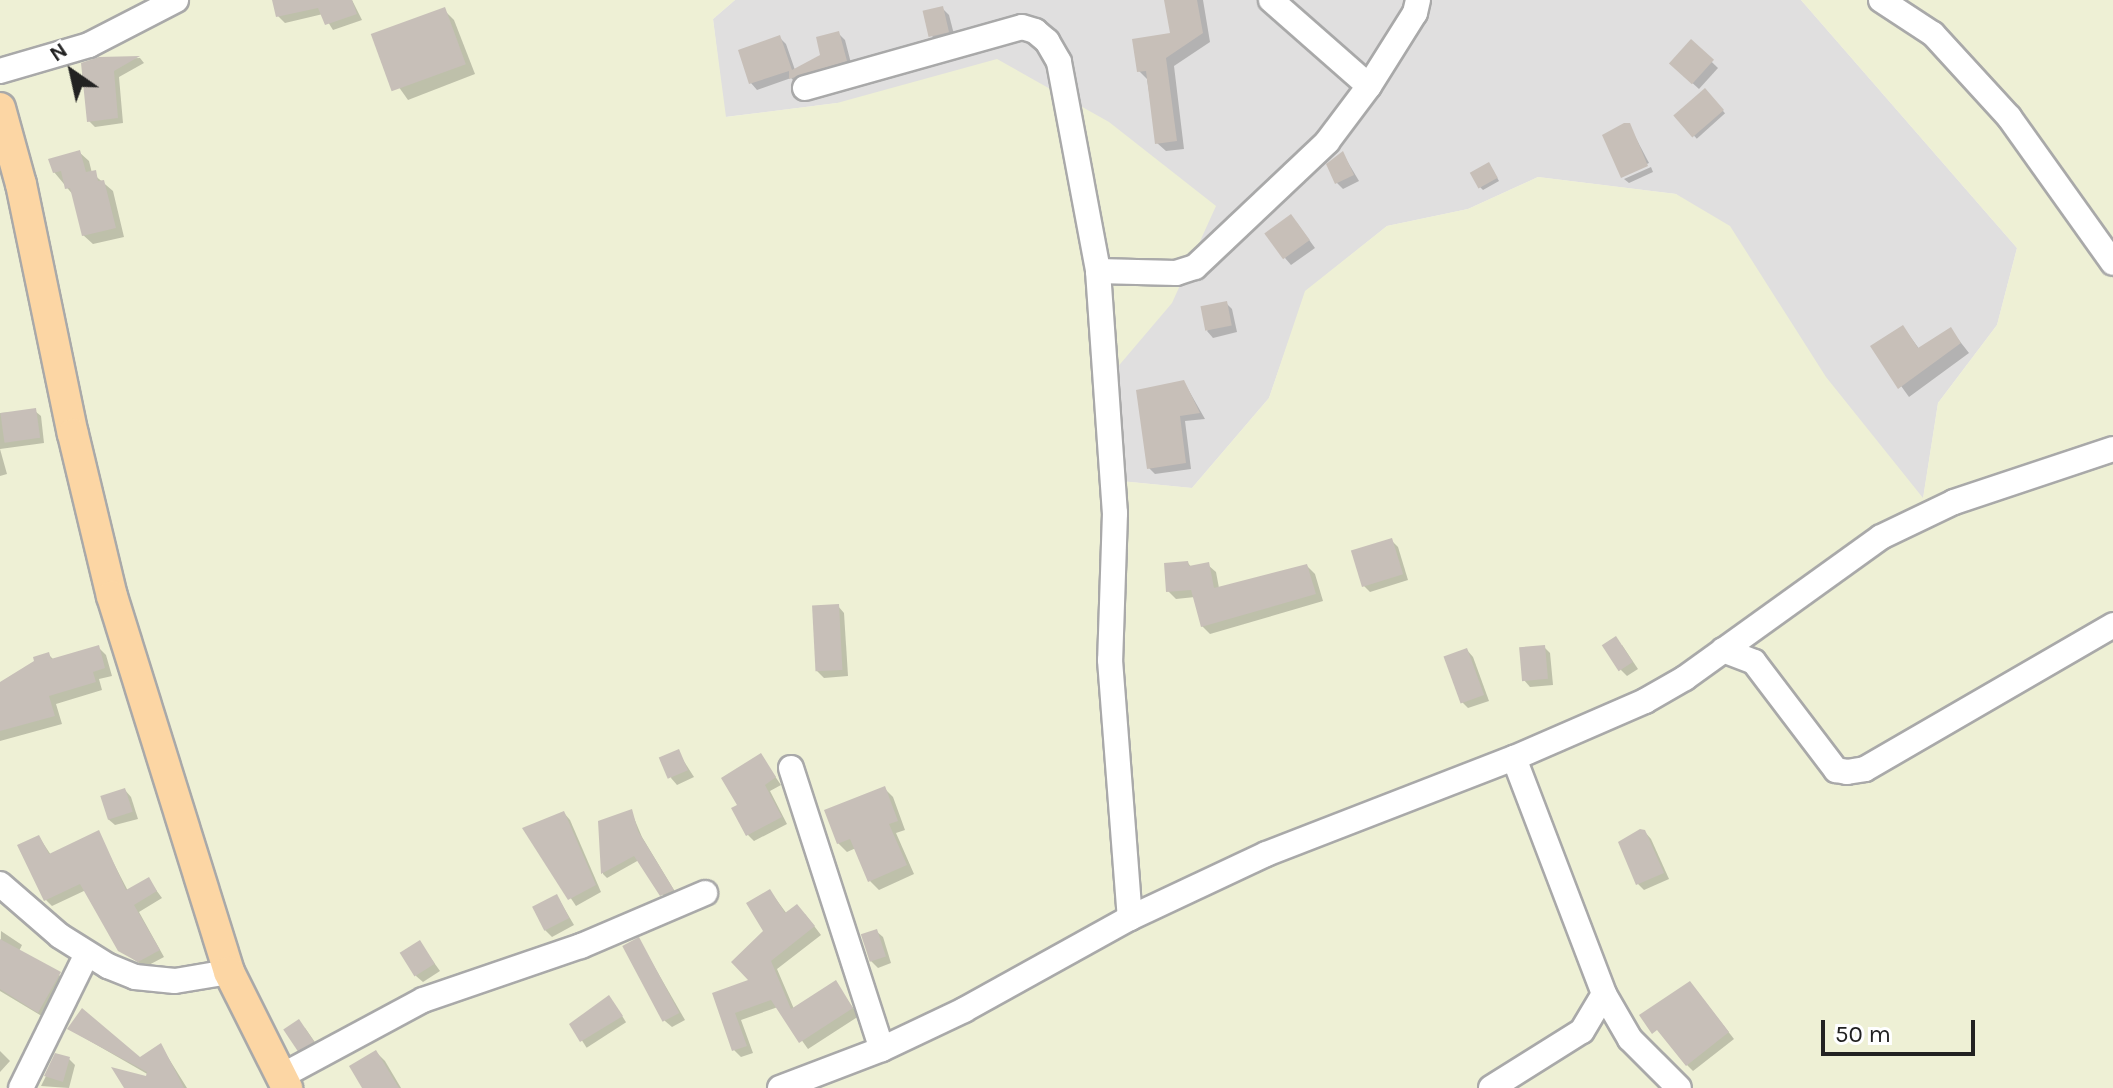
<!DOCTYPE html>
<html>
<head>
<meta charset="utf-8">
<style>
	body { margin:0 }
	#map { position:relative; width:2113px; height:1088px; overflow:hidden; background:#f2efe9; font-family:Karla,sans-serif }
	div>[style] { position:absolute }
	.residential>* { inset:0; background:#e0dfdf }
	.farmland>* { inset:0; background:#eef0d5 }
	.shadow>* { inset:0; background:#0003; transform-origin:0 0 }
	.building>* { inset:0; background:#c7bfb8; transform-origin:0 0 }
	.roads { filter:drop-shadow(2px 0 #a9a9a9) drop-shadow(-2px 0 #a9a9a9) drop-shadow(0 2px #a9a9a9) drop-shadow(0 -2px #a9a9a9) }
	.minor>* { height:24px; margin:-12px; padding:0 12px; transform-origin:12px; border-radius:12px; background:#fff }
	.major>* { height:30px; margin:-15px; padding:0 15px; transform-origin:15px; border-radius:15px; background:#fcd6a4 }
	span { translate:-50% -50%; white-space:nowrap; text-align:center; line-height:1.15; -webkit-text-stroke:7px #fff; paint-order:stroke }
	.north { position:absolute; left:32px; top:32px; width:80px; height:80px; -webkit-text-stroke:6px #fff; paint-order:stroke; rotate:326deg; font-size:22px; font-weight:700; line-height:32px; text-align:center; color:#222 }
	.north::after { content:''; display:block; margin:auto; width:28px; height:36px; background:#222; clip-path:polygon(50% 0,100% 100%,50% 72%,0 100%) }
	.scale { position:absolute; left:1821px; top:1020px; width:154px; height:36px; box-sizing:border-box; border:4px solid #222; border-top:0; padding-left:10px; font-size:24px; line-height:28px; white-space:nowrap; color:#222; -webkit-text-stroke:6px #fff; paint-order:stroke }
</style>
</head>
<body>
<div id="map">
	<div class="residential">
		<div style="clip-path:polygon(735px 0,1801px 0,2017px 248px,1997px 325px,1938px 403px,1923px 499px,1676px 194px,1538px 177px,1468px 209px,1387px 226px,1306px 291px,1269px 398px,1192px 488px,1099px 479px,1104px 383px,837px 103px,725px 117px,713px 19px)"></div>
	</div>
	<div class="farmland">
		<div style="clip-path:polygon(0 0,735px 0,713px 19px,726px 117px,837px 103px,997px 59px,1109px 122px,1216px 206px,1172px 303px,1104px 383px,1100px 479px,1192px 488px,1269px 398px,1305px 291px,1387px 226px,1468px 209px,1538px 177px,1676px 194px,1730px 226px,1826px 377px,1923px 498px,1938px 403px,1997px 325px,2017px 248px,1801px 0,2113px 0,2113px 1088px,0 1088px)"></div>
	</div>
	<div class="shadow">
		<div style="clip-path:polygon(274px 0,352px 0,362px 20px,333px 30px,323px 14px,285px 23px,278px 16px)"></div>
		<div style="clip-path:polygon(1166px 0,1203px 0,1210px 42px,1174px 66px,1184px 149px,1166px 151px,1157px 143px,1147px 79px,1139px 71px,1172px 35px)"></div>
		<div style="clip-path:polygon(942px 8px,949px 15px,955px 38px,938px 43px,932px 36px)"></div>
		<div style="clip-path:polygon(444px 10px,454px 20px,475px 74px,408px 100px,384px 66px,373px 37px)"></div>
		<div style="clip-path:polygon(838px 33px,845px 40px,852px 67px,797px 84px,791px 78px,757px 90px,751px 83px,780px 38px,786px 44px,795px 70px,823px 56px)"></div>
		<div style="clip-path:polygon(1691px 42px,1718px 68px,1699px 89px,1678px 70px)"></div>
		<div style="clip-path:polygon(140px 58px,144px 63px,119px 77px,123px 123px,95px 127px,89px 121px,99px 59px)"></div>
		<div style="left:1705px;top:91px;width:30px;height:38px;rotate:48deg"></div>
		<div style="clip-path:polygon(1629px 125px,1649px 163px,1622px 175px)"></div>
		<div style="clip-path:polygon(79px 152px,89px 161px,92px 173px,113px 191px,124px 237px,93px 244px,83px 235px,74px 196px,54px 172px)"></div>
		<div style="clip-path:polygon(1343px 154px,1359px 181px,1343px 189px,1336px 182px)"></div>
		<div style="clip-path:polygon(1491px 167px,1499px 181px,1483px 190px,1480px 187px)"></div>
		<div style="clip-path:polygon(1651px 167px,1653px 172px,1629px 183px,1624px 179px)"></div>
		<div style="clip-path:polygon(1297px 223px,1315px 248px,1291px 265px,1285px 258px)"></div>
		<div style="clip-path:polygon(1226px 303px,1232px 309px,1237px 332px,1213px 338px,1207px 331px)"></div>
		<div style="clip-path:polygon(1903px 327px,1920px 350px,1951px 330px,1969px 353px,1909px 397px,1873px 347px)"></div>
		<div style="clip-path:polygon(1184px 382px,1205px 419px,1185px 421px,1191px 469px,1155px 474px,1149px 468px)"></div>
		<div style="clip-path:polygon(35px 411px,41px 416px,44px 443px,0 449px,7px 474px,0 476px,0 413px)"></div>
		<div style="clip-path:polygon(1391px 540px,1398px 547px,1408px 580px,1370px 592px,1364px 586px)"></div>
		<div style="clip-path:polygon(1188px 563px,1192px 568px,1208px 565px,1216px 572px,1219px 588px,1307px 566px,1315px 574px,1323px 601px,1210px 634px,1202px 626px,1195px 597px,1176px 599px,1168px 591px)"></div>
		<div style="clip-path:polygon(838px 606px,844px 613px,848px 676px,824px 678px,817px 671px)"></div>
		<div style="clip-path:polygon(1622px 645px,1638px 669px,1627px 676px,1621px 670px)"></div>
		<div style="clip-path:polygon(98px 647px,106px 655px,112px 676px,99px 679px,102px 690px,56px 704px,62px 724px,0 741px,0 684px,49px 655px,54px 660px)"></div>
		<div style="clip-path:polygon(1544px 647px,1550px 653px,1553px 685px,1530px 687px,1524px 680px)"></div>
		<div style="clip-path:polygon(1467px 650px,1473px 657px,1489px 701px,1468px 708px,1461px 701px)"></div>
		<div style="clip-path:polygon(678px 752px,694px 777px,677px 785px,671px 778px)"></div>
		<div style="clip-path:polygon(761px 756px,781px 785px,770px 791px,787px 824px,754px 841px,748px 835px)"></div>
		<div style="clip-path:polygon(885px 789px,893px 797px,905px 830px,896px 833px,914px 874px,879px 890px,870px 881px,856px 848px,847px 852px,838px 843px)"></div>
		<div style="clip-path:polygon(125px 790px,131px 797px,138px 819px,115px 825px,108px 819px)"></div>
		<div style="clip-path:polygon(631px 811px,642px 837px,677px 895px,666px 899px,639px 860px,607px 878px,603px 874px,600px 822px)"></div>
		<div style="clip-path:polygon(564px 813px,570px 820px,601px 892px,576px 906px,525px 829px)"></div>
		<div style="clip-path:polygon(1645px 832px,1651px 839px,1669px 879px,1644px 890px,1638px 884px)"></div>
		<div style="clip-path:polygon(98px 833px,128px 891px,148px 879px,162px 898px,139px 912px,164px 957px,145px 967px,120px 950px,86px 890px,52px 906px,46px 900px,39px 837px,51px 855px)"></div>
		<div style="clip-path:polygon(770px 891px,787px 914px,805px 914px,821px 935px,777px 969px,794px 1009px,835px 983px,859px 1016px,808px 1049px,778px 1007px,741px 1020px,753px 1053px,741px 1057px,734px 1050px,714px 995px,752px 981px,766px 932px)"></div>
		<div style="clip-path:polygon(557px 896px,574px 925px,552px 937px,545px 930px)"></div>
		<div style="clip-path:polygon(1px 931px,22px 945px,19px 951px,67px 980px,45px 1018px,0 991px)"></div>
		<div style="clip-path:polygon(876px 931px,883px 937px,891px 963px,878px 968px,871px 961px)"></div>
		<div style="clip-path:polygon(639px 940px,685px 1020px,672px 1027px,665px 1021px)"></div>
		<div style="clip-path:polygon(420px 943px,440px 971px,423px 982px,416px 976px)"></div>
		<div style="clip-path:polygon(1696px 990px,1734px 1039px,1693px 1071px,1687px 1065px)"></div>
		<div style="left:613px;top:1002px;width:24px;height:47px;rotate:57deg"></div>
		<div style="clip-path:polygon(305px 1028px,319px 1048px,306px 1055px,300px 1049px)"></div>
		<div style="clip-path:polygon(69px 1029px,140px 1059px,161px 1046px,187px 1088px,125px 1088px,147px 1079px,149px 1075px)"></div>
		<div style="clip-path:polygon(0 1051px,10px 1061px,0 1072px)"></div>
		<div style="clip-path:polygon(376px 1052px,385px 1061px,401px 1088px,365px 1088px)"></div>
		<div style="clip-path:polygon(56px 1056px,69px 1059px,75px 1065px,69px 1088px,41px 1086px)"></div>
	</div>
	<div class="building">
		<div style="clip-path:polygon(272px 0,352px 0,357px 14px,325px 25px,318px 8px,276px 17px)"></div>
		<div style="clip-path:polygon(1164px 0,1197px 0,1203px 33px,1166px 58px,1177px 141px,1155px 144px,1146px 71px,1137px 72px,1132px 39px,1170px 33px)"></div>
		<div style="left:943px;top:6px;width:27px;height:21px;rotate:77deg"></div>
		<div style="left:445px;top:7px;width:61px;height:79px;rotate:70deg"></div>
		<div style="clip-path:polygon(839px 31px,847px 61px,789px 79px,789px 71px,749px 84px,738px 50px,780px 35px,792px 70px,820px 55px,816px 37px)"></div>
		<div style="left:1691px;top:39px;width:31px;height:33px;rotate:42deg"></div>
		<div style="clip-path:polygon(140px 56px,114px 71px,118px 118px,87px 122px,81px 63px,99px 57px)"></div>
		<div style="left:1705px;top:88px;width:29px;height:42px;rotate:49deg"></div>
		<div style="clip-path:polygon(1624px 123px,1630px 123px,1648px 166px,1621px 178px,1602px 135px)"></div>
		<div style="clip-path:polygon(80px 150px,86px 172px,96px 170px,98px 181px,104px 180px,116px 228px,82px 236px,70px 188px,65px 189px,61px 171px,53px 173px,48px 159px)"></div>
		<div style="clip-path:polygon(1343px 151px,1354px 175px,1335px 184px,1326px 164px)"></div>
		<div style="left:1489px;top:162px;width:18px;height:22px;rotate:61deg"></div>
		<div style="left:1291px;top:214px;width:32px;height:33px;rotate:54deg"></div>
		<div style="left:1227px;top:301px;width:25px;height:27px;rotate:79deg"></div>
		<div style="clip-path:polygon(1903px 325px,1918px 348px,1951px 327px,1961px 343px,1898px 389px,1870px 346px)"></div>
		<div style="clip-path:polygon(1184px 380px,1200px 413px,1180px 416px,1186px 463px,1147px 469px,1136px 390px)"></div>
		<div style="left:36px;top:408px;width:30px;height:36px;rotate:82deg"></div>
		<div style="left:1392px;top:538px;width:38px;height:43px;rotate:73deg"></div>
		<div style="clip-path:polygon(1188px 561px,1189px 566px,1209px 562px,1214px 588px,1307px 564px,1316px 594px,1201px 627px,1191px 590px,1166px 592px,1164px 563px)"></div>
		<div style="left:839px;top:604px;width:66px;height:27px;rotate:87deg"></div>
		<div style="left:1616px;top:636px;width:31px;height:17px;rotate:57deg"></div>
		<div style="clip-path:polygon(99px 645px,105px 668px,93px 672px,96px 682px,49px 696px,55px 716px,0 731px,0 682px,34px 661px,33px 657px,49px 652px,51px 659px)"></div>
		<div style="left:1545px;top:645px;width:34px;height:26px;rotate:85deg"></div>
		<div style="left:1467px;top:648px;width:50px;height:25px;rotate:70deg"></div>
		<div style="left:679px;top:749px;width:23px;height:22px;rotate:67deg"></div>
		<div style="clip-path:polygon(761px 753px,776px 777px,765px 785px,782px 817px,746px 836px,731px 808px,737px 805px,721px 778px)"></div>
		<div style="clip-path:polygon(885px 786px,898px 821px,889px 824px,907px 865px,868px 882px,850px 839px,837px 844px,824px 810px)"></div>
		<div style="left:125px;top:788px;width:25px;height:26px;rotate:72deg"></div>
		<div style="clip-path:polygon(632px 809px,638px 831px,674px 890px,660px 896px,634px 856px,601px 874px,598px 821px)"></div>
		<div style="clip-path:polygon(564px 811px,596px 885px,568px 900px,522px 828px)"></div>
		<div style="clip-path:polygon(1640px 829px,1645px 830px,1664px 873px,1636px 885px,1618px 842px)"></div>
		<div style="clip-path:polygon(99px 830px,126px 890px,149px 877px,157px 891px,134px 905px,160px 950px,138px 962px,118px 951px,80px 884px,44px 901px,17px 845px,39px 835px,49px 854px)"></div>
		<div style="clip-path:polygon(770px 889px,785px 913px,797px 904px,815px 926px,771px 961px,791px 1009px,836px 980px,853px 1008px,799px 1043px,771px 1000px,735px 1013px,747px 1046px,732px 1051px,712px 993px,748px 980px,731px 962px,763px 931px,746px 903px)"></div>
		<div style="left:557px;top:894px;width:27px;height:28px;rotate:63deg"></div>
		<div style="left:877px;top:929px;width:29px;height:17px;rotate:72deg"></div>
		<div style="left:639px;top:937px;width:86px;height:19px;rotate:62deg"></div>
		<div style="clip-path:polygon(0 939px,61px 972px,38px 1013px,0 989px)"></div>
		<div style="left:420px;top:940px;width:28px;height:24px;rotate:58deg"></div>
		<div style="clip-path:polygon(1690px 981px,1729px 1032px,1686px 1066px,1657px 1030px,1652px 1034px,1639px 1015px)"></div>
		<div style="clip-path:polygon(609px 995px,623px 1016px,580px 1042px,569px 1024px)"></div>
		<div style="clip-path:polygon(82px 1008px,140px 1057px,161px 1043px,184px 1088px,124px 1088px,111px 1067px,146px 1076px,147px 1072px,67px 1029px)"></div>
		<div style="left:299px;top:1019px;width:27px;height:19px;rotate:56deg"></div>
		<div style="clip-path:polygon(376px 1050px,399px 1088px,362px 1088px,349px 1066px)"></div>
		<div style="clip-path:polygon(55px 1053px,70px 1057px,63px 1082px,44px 1076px)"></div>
	</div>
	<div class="roads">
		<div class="minor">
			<div style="left:1271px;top:0;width:130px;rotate:41.3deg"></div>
			<div style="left:1881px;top:0;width:62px;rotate:33.2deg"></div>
			<div style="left:1933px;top:34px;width:113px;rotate:47.5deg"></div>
			<div style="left:2009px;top:117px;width:179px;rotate:54.5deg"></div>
			<div style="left:0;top:71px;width:93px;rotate:-16.3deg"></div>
			<div style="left:89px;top:45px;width:98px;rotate:-27.3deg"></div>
			<div style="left:805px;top:88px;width:225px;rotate:-15.7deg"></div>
			<div style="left:1022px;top:27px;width:14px;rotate:17deg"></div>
			<div style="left:1035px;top:31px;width:16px;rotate:40deg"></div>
			<div style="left:1047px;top:41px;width:24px;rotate:60deg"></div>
			<div style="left:1059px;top:62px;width:213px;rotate:79.4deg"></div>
			<div style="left:1098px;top:271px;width:243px;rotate:86deg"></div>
			<div style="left:1115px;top:513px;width:147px;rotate:91.9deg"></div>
			<div style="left:1110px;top:660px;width:259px;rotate:85.6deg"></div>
			<div style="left:1098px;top:271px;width:78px;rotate:1.5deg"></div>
			<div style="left:1176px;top:273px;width:20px;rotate:-18deg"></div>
			<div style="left:1195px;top:267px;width:182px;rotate:-43.4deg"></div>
			<div style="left:1327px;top:142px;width:70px;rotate:-53.1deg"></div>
			<div style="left:1369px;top:86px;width:86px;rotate:-57.8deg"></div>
			<div style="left:1415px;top:13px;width:13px;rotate:-77deg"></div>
			<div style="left:1723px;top:650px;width:33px;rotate:21deg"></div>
			<div style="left:1754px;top:662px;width:136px;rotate:52.8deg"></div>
			<div style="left:1836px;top:770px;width:11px;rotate:10deg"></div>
			<div style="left:1847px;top:772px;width:18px;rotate:-9deg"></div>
			<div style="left:1865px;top:769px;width:287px;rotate:-30.1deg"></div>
			<div style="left:1514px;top:758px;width:253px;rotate:69.1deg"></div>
			<div style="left:1604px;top:994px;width:52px;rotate:60deg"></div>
			<div style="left:1630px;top:1039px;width:69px;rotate:45deg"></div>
			<div style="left:791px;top:768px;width:295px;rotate:72.1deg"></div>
			<div style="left:0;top:884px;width:79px;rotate:40.9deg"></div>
			<div style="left:60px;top:936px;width:57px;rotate:32deg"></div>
			<div style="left:108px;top:966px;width:29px;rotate:22deg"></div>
			<div style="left:135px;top:977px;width:40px;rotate:5.7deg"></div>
			<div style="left:175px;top:981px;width:55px;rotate:-9.5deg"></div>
			<div style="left:280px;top:1077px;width:162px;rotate:-28.3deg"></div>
			<div style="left:423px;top:1000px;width:167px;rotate:-18.9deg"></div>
			<div style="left:581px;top:946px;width:135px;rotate:-23.1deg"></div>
			<div style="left:21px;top:1088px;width:149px;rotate:-63.8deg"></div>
			<div style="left:780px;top:1088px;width:109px;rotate:-20.9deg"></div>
			<div style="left:882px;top:1049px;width:91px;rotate:-25.4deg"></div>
			<div style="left:964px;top:1010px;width:190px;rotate:-29deg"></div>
			<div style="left:1130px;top:918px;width:150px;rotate:-25.2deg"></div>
			<div style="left:1266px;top:854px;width:266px;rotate:-21.2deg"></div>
			<div style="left:1514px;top:758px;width:143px;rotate:-23.5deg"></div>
			<div style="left:1645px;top:701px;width:46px;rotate:-29.9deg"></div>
			<div style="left:1685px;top:678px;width:241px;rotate:-35.7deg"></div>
			<div style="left:1881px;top:537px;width:81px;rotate:-25.6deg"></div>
			<div style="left:1954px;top:502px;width:168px;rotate:-18.4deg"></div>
			<div style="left:1491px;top:1088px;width:107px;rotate:-32.1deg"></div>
			<div style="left:1582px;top:1031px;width:43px;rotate:-59.3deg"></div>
		</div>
		<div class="major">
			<div style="left:0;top:108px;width:79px;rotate:74.6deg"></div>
			<div style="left:21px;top:184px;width:255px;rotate:78.3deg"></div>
			<div style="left:73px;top:434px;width:167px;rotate:76.5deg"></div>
			<div style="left:112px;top:596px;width:394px;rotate:72.7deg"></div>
			<div style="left:229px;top:972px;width:130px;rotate:63.4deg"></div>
		</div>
	</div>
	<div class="north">N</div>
	<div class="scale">50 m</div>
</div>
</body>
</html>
